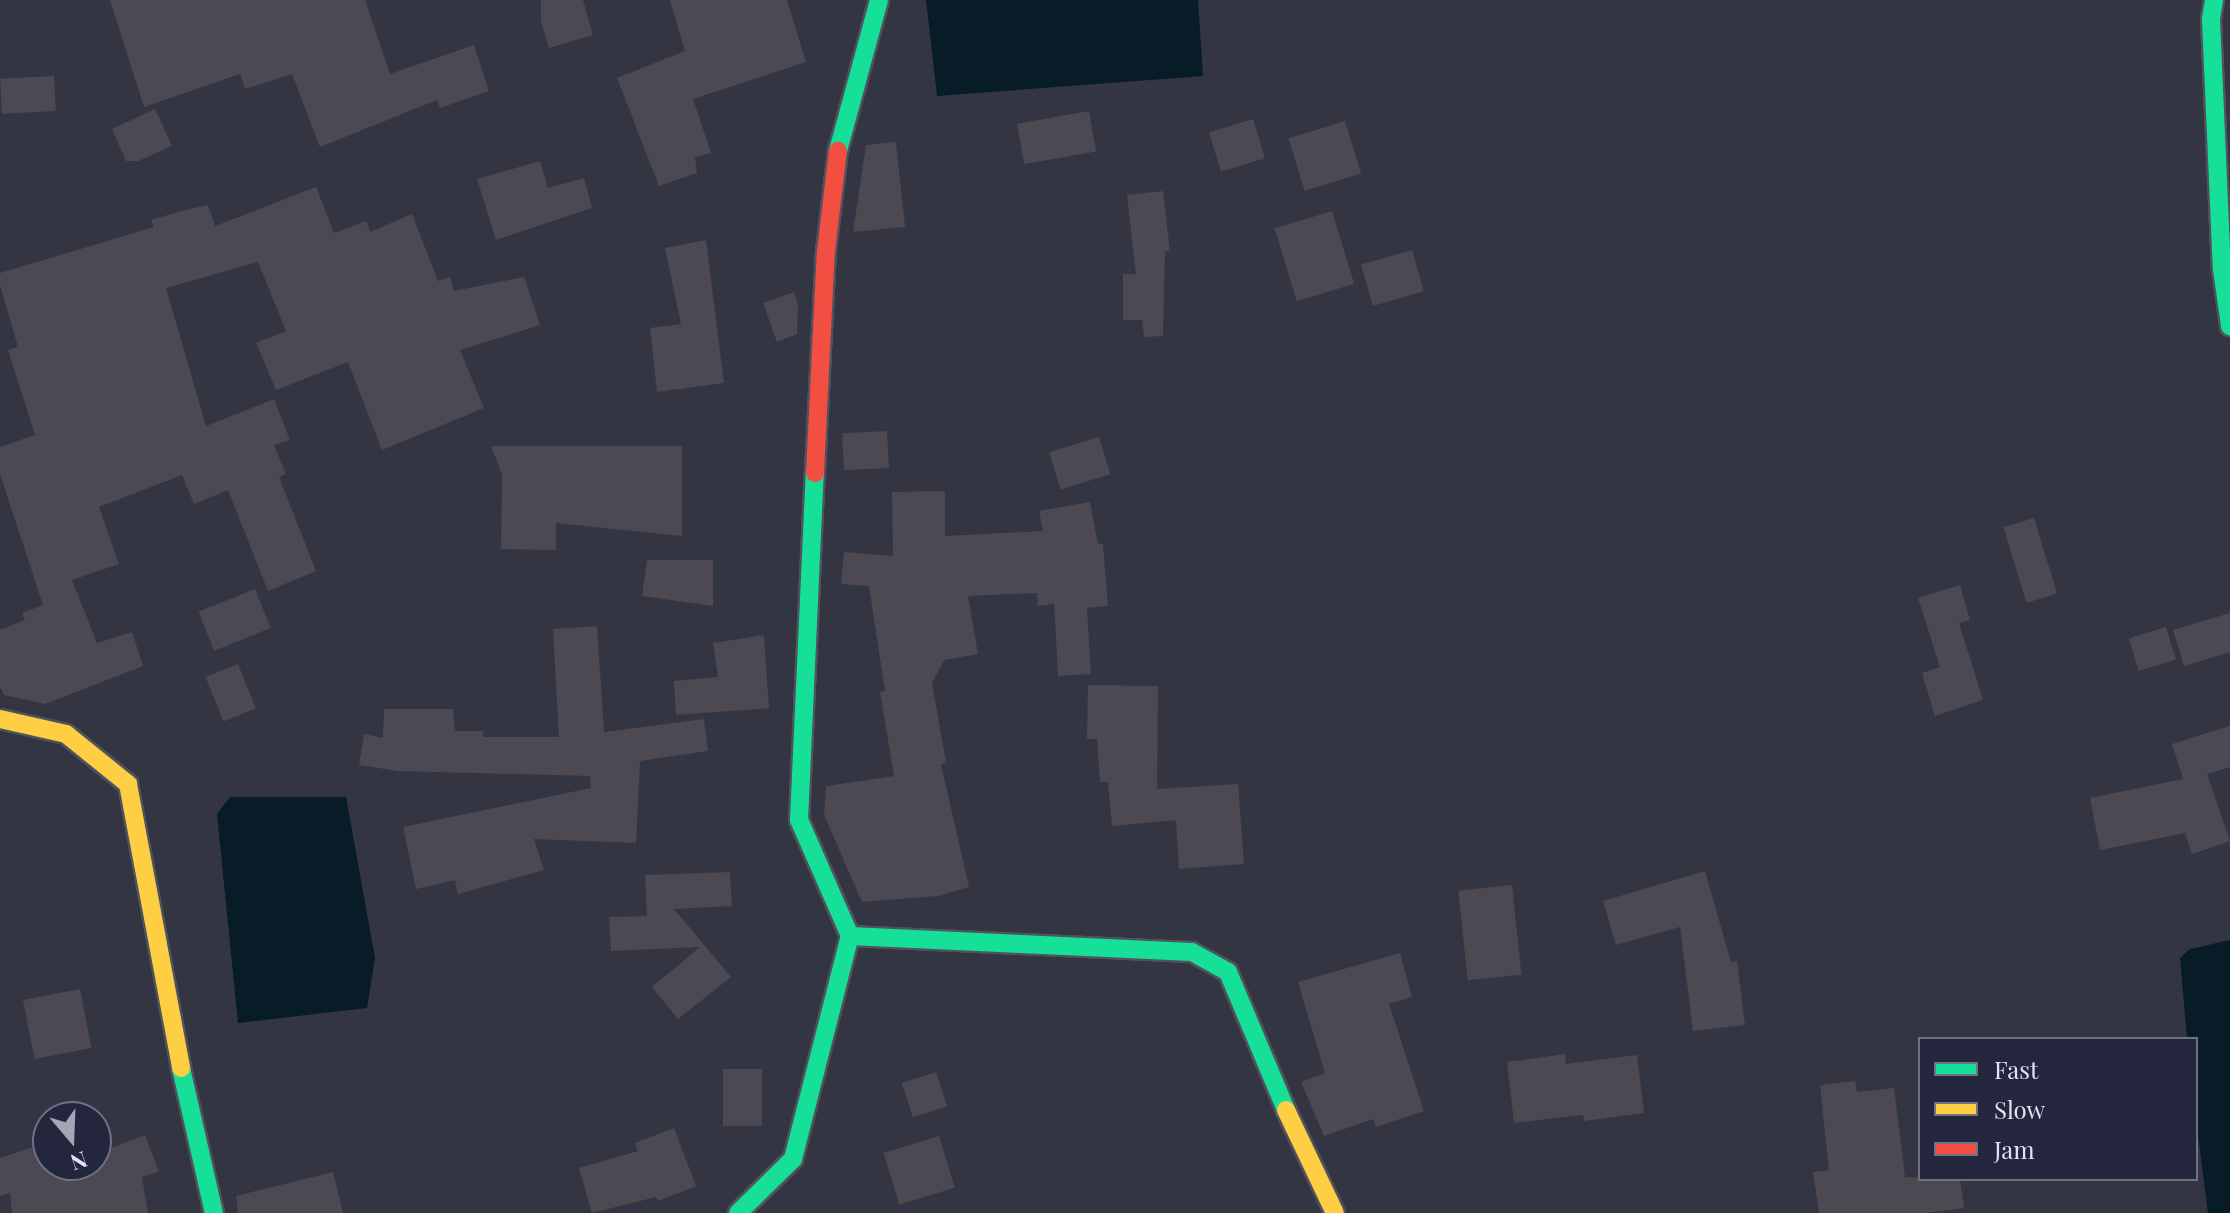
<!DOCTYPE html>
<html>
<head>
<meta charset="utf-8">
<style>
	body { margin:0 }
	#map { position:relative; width:2230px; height:1213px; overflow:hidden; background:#333542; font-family:"Playfair Display",serif }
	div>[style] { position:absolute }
	.water>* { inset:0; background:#071c26 }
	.building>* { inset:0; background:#4c4952; transform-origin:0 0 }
	.roads { filter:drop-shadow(2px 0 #50525d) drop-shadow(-2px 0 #50525d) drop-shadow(0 2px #50525d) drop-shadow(0 -2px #50525d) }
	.fast>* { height:18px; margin:-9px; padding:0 9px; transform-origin:9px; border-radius:9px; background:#16e098 }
	.slow>* { height:18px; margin:-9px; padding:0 9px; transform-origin:9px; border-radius:9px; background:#ffcf43 }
	.jam>* { height:18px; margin:-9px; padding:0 9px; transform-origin:9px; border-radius:9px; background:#f24e42 }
	span { translate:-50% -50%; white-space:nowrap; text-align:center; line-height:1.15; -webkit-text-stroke:7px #23263d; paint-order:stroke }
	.legend { position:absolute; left:1918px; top:1037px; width:280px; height:144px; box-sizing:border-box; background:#23263d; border:2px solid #6f7286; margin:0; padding:10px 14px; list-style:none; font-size:24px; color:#e0e3f3 }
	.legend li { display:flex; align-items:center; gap:16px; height:40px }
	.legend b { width:40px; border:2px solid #6f7286 }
	.north { position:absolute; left:32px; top:1101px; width:80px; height:80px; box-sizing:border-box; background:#23263d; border:2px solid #6f7286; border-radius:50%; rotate:161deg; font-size:22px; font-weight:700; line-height:32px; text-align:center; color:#e0e3f3 }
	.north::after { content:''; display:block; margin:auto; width:28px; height:36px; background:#a3a6b5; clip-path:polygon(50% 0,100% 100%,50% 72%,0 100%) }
</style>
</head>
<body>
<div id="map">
	<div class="water">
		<div style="clip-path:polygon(926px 0,1198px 0,1203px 76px,937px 96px)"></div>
		<div style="clip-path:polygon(230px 797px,346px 797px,375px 958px,367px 1008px,238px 1023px,217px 814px)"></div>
		<div style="clip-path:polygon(2230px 940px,2230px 1213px,2208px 1213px,2196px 1120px,2196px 1039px,2187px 1039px,2180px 958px,2190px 949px)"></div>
	</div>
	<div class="building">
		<div style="clip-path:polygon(110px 0,365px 0,390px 74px,474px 45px,489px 91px,440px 108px,437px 100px,320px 147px,292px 74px,245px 89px,240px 74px,144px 107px)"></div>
		<div style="clip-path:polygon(541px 0,583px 0,593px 35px,549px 48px,541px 21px)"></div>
		<div style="clip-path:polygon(670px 0,787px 0,806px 62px,693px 99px,711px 153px,695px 157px,697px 173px,659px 186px,617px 78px,685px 51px)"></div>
		<div style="left:54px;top:76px;width:35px;height:54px;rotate:87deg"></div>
		<div style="clip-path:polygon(155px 109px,172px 146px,138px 161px,126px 161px,112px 129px)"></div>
		<div style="left:1089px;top:111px;width:41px;height:73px;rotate:80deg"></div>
		<div style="left:1253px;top:119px;width:41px;height:46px;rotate:73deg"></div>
		<div style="left:1345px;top:121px;width:55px;height:59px;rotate:73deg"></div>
		<div style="clip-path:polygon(896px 142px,905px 227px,853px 232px,866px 145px)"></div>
		<div style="clip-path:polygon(540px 161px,548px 188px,584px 178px,592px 208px,496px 240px,477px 179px)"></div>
		<div style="clip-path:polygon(316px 187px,334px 233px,366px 221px,370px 232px,412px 214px,438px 281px,450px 277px,454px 291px,524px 277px,540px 325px,460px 350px,484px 408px,382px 450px,348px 362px,276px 390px,256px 343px,286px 331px,258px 262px,166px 288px,206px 426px,274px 399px,290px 440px,274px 445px,286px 474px,279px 477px,316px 571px,268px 591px,228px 490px,194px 504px,182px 475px,99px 507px,119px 564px,72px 580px,97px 643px,132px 632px,143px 666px,45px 704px,4px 695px,0 686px,0 630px,25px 620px,22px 613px,43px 605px,0 474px,0 447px,35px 435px,8px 350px,18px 347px,0 285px,0 273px,154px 227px,151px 220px,185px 210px,208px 205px,215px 226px)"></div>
		<div style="clip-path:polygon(1163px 191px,1170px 251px,1165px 251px,1163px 336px,1144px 337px,1142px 320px,1123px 320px,1123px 274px,1136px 274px,1127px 195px)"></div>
		<div style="left:1332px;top:211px;width:76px;height:60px;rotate:73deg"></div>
		<div style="clip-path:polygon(706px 240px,724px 383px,657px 392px,650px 328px,681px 324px,665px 248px)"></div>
		<div style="left:1412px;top:250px;width:43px;height:53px;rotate:74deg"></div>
		<div style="clip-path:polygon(794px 292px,798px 304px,797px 334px,777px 342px,763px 303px)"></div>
		<div style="left:887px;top:431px;width:37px;height:45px;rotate:87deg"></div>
		<div style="left:1099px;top:437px;width:39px;height:52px;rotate:73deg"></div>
		<div style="clip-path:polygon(491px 446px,682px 446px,682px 536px,556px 523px,556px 550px,501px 549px,502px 474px)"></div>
		<div style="clip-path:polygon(945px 491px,945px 536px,1043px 531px,1039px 511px,1090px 502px,1098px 544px,1103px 544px,1108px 606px,1087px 608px,1091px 674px,1058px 676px,1054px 604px,1038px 606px,1037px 593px,968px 596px,978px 654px,944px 660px,932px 683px,946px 763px,941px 764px,969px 887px,938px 896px,862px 902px,824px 815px,826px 786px,894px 776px,880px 692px,885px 691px,869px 586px,841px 584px,844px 552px,893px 556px,892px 492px)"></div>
		<div style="left:2034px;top:518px;width:79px;height:32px;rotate:73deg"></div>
		<div style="clip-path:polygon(647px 560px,713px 560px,713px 606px,642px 596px)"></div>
		<div style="clip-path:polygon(1960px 585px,1970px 620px,1959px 623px,1983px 700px,1935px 716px,1922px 673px,1940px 667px,1918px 598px)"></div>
		<div style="left:255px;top:589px;width:42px;height:61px;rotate:68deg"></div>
		<div style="clip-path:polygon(2230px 613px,2230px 652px,2184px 666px,2173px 630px)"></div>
		<div style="clip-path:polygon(597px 626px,604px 732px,704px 719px,708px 751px,640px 761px,636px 843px,534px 839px,544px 870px,458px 894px,455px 880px,416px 889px,403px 827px,591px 788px,590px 776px,398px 771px,359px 765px,364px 734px,383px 738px,384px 709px,453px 709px,455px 731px,483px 731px,483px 737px,559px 737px,553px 629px)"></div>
		<div style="left:2166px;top:627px;width:34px;height:39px;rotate:73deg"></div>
		<div style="clip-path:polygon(764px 635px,769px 708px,676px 715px,674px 681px,718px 677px,713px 643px)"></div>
		<div style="left:238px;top:664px;width:48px;height:35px;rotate:68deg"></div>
		<div style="clip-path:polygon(1088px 685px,1158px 686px,1157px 789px,1238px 784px,1244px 864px,1179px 869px,1176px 820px,1112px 826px,1108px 782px,1100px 782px,1097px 739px,1087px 739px)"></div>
		<div style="clip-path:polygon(2230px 726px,2230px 767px,2207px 774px,2230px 841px,2192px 854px,2185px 833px,2100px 850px,2090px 798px,2183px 779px,2172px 744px)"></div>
		<div style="clip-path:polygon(1705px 871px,1731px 962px,1737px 961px,1745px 1025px,1693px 1031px,1680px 927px,1616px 945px,1603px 901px)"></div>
		<div style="clip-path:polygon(730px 872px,732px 906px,674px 909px,731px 977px,678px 1019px,652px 987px,700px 947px,611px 951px,609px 917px,647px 916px,645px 875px)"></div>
		<div style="left:1512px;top:885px;width:90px;height:54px;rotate:84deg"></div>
		<div style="clip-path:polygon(1400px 953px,1412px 997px,1389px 1004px,1424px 1111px,1376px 1127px,1373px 1119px,1324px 1136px,1301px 1082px,1325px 1073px,1298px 982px)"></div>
		<div style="left:80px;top:989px;width:60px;height:58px;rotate:79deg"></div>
		<div style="clip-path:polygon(1565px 1054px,1566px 1064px,1637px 1055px,1644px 1113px,1584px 1121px,1583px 1115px,1514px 1123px,1507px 1062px)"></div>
		<div style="left:723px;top:1069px;width:39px;height:57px"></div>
		<div style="left:936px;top:1072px;width:36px;height:36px;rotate:72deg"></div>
		<div style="clip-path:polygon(1855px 1081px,1857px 1092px,1894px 1088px,1905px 1177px,1960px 1179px,1964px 1208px,1925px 1213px,1819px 1213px,1813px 1172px,1829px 1170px,1820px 1085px)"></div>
		<div style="clip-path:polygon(674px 1128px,696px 1186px,658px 1201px,656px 1197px,592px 1213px,579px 1168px,638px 1151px,635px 1143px)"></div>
		<div style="clip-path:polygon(145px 1135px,159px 1171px,142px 1177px,148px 1213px,12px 1213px,10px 1193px,0 1196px,0 1158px,48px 1142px,48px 1165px,96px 1165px,96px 1154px)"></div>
		<div style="left:939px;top:1136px;width:54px;height:58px;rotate:73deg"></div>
		<div style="clip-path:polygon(333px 1172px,343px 1213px,238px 1213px,236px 1196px)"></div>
	</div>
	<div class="roads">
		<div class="fast">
			<div style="left:2214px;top:0;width:20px;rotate:99deg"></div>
			<div style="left:2211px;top:20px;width:249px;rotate:87.5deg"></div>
			<div style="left:2222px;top:269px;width:58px;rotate:82deg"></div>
			<div style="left:838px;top:151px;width:156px;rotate:-74.8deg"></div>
			<div style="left:850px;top:936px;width:342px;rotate:2.7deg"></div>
			<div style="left:1192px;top:952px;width:41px;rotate:29.1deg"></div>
			<div style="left:1228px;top:972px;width:150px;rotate:67.2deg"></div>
			<div style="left:181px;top:1068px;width:149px;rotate:77.2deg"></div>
			<div style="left:738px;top:1213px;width:77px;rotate:-44.5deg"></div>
			<div style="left:793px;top:1159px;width:230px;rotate:-75.7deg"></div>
			<div style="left:850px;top:936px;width:127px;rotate:-113.7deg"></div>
			<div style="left:799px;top:820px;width:347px;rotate:-87.4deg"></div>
		</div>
		<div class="slow">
			<div style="left:0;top:719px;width:68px;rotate:12.8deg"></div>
			<div style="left:66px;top:734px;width:80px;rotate:38.9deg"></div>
			<div style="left:128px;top:784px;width:289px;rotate:79.4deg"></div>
			<div style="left:1286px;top:1110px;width:114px;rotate:64.6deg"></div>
		</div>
		<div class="jam">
			<div style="left:815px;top:473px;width:222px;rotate:-87.2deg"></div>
			<div style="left:826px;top:251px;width:101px;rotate:-83.2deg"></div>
		</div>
	</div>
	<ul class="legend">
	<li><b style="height:10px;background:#16e098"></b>Fast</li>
	<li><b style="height:10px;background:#ffcf43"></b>Slow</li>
	<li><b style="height:10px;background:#f24e42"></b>Jam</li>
	</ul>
	<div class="north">N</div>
</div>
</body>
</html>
